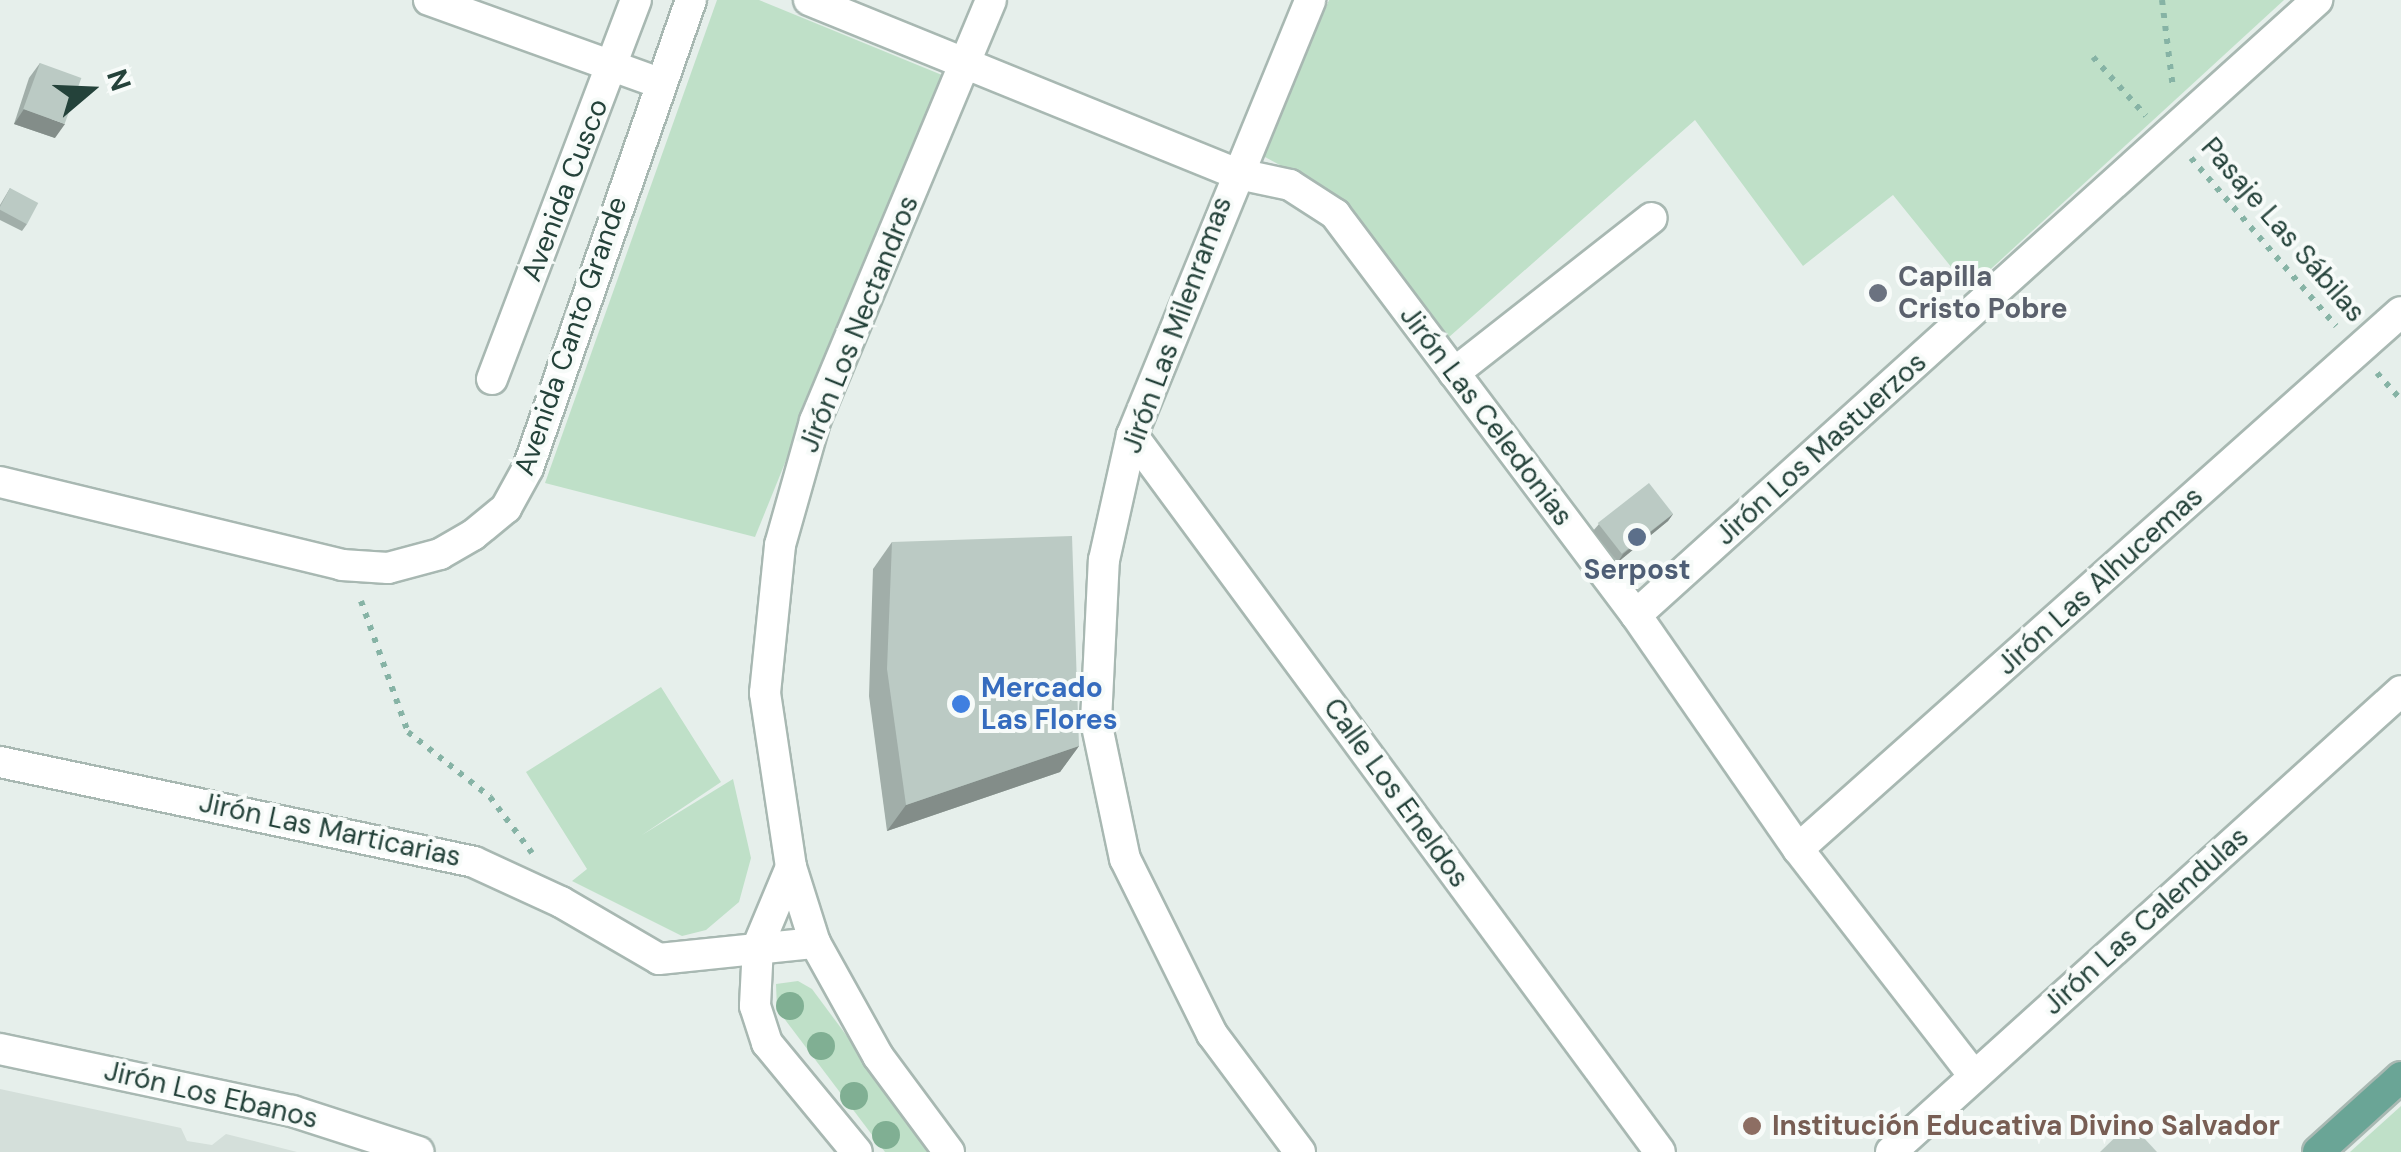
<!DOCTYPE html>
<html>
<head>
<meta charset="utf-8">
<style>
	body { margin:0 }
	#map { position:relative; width:2401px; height:1152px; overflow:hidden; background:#e6efeb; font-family:"DM Sans",sans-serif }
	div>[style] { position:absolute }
	.built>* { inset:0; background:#d4dfda }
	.green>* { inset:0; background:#bfe0c8 }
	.path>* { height:6px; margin-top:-3px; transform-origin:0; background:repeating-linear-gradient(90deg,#86b3a5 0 5px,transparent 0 13px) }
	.roads { filter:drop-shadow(2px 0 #a8b8b2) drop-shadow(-2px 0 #a8b8b2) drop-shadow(0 2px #a8b8b2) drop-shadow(0 -2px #a8b8b2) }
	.minor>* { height:30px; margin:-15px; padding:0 15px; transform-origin:15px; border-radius:15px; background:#fff }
	.major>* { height:30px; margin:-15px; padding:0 15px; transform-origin:15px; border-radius:15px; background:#6aa596 }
	.trees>* { width:28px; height:28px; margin:-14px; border-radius:50%; background:#80af93 }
	.wall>* { inset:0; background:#a1aea9 }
	.shaded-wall>* { inset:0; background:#838d89 }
	.building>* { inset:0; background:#bbcac4; transform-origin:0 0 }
	.dots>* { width:28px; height:28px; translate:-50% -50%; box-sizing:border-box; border:5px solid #f7fbf9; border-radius:50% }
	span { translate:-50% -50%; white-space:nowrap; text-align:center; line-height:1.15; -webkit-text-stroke:8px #f7fbf9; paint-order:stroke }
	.street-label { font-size:28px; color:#24423a }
	.worship-label { font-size:28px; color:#5b616d; font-weight:700 }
	.left { translate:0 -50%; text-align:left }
	.service-label { font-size:28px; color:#4e5e75; font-weight:700 }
	.shop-label { font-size:28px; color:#366cbe; font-weight:700 }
	.education-label { font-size:28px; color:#785e54; font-weight:700 }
	.north { position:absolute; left:40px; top:40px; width:100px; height:100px; -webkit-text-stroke:8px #f7fbf9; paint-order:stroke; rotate:71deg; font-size:28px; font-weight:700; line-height:40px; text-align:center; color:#24423a }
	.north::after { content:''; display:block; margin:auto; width:35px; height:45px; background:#24423a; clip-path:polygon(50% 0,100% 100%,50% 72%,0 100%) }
</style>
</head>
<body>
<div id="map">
	<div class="built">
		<div style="clip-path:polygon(0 1089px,181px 1128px,187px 1141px,212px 1145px,226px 1134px,297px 1152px,0 1152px)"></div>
	</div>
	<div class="green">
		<div style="clip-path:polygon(717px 0,759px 0,942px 75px,755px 537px,545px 483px)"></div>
		<div style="clip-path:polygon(1329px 0,2284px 0,1969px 289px,1893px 195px,1803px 266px,1695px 120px,1440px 345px,1306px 179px,1263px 156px)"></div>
		<div style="clip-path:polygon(661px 687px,721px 782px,642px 835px,733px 779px,751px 858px,739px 902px,706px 930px,682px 936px,572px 881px,587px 869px,526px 772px)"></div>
		<div style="clip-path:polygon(798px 981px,812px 989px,933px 1152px,885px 1152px,777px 1009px,776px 984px)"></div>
		<div style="clip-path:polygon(2401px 1106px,2401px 1152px,2350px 1152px)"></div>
	</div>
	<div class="path">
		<div style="left:2162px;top:0;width:89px;rotate:82.9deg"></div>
		<div style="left:2093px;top:57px;width:79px;rotate:48.1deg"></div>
		<div style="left:2191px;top:158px;width:222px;rotate:49.2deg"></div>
		<div style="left:2377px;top:373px;width:36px;rotate:48deg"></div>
		<div style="left:361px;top:601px;width:139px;rotate:70.3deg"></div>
		<div style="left:408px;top:732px;width:105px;rotate:38.4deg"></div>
		<div style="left:490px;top:797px;width:70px;rotate:53.1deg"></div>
	</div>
	<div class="roads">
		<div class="minor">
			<div style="left:429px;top:0;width:245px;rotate:19.8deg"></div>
			<div style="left:809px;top:0;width:459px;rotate:22.1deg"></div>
			<div style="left:1234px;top:173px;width:57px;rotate:12.1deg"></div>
			<div style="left:1290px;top:185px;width:54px;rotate:32.8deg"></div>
			<div style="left:1335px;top:214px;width:501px;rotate:53.11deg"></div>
			<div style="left:1636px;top:615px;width:285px;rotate:55.3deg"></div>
			<div style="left:1798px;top:849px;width:287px;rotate:52.2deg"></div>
			<div style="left:1454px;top:373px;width:251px;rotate:-38.1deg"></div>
			<div style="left:492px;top:379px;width:405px;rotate:-69.2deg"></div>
			<div style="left:1132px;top:435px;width:890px;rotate:53.63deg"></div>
			<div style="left:0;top:482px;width:352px;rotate:13.6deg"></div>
			<div style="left:342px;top:565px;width:46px;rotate:3.7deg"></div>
			<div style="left:388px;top:568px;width:54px;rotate:-15.1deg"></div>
			<div style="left:440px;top:554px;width:38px;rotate:-30deg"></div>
			<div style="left:473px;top:535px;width:43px;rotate:-39.3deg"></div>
			<div style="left:506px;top:508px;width:46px;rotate:-61.2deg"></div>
			<div style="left:528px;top:468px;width:496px;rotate:-70.8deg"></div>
			<div style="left:1636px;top:615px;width:918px;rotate:-42.08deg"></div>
			<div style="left:0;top:762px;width:484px;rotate:11.9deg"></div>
			<div style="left:474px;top:862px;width:96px;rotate:24.7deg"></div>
			<div style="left:561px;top:902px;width:113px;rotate:30.2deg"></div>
			<div style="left:659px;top:959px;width:157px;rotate:-5.9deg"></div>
			<div style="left:1798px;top:849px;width:807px;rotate:-41.69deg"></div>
			<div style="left:791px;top:867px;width:86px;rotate:112.7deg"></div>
			<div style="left:758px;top:946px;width:60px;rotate:92.9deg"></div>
			<div style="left:755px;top:1006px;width:39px;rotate:72deg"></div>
			<div style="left:767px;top:1043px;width:141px;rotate:50.5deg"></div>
			<div style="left:0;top:1049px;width:299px;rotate:12deg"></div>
			<div style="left:292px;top:1111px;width:133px;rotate:17.9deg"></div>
			<div style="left:949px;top:1152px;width:119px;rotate:-126.5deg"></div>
			<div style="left:878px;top:1056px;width:129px;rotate:-119.1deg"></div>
			<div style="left:815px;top:943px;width:80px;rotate:-107.5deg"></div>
			<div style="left:791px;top:867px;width:176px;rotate:-98.5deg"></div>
			<div style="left:765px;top:693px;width:149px;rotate:-84.2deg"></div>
			<div style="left:780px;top:545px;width:129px;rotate:-74.2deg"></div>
			<div style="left:815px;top:421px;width:456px;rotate:-67.3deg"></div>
			<div style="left:1300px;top:1152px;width:147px;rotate:-126.7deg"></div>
			<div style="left:1212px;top:1034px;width:195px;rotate:-116.4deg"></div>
			<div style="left:1125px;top:859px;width:141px;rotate:-101.9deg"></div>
			<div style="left:1096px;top:721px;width:161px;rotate:-87.2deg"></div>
			<div style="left:1104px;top:560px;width:128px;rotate:-77.4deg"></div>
			<div style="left:1132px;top:435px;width:470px;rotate:-67.7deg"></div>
			<div style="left:1891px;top:1152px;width:687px;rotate:-42.11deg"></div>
		</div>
		<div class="major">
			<div style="left:2318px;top:1152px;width:112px;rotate:-42.1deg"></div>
		</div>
	</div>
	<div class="trees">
		<div style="left:790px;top:1006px"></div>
		<div style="left:821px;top:1046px"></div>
		<div style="left:854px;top:1096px"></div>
		<div style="left:886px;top:1135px"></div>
	</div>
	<div class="wall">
		<div style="clip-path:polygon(40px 63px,55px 138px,14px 124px,29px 78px)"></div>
		<div style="clip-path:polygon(10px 188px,27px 224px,22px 231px,0 220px,0 205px)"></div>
		<div style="clip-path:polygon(1673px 514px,1668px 521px,1618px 562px,1593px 531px,1599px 524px)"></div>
		<div style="clip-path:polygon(892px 542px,1079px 746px,1060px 772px,887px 831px,869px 696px,873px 569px)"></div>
	</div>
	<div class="shaded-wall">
		<div style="clip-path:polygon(24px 109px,65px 124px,55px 138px,14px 124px)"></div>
		<div style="clip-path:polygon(1673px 514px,1668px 521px,1618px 562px,1623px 554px)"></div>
		<div style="clip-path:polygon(1079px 746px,1060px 772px,887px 831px,906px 805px)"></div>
	</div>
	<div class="building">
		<div style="left:40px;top:63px;width:44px;height:49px;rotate:20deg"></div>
		<div style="left:10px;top:188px;width:32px;height:24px;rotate:28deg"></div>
		<div style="left:1649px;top:483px;width:39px;height:65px;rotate:52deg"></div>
		<div style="clip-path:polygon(1072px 536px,1079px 746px,906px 805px,887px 669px,892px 542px)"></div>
		<div style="clip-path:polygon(2130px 1123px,2157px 1152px,2100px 1152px)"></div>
	</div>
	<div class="dots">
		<div style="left:1878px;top:293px;background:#6b7280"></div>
		<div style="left:1637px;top:537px;background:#5c6f8a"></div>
		<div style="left:961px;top:704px;background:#3f7fe0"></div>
		<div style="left:1752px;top:1126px;background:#8d6e63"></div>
	</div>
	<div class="street-label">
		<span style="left:565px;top:190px;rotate:-69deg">Avenida Cusco</span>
		<span style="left:2283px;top:230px;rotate:49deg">Pasaje Las Sábilas</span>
		<span style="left:859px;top:324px;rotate:-68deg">Jirón Los Nectandros</span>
		<span style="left:1177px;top:325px;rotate:-70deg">Jirón Las Milenramas</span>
		<span style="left:571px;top:336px;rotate:-71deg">Avenida Canto Grande</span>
		<span style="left:1486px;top:416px;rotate:53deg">Jirón Las Celedonias</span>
		<span style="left:1821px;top:449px;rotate:-42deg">Jirón Los Mastuerzos</span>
		<span style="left:2100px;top:581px;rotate:-42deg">Jirón Las Alhucemas</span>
		<span style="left:1396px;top:793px;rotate:54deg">Calle Los Eneldos</span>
		<span style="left:330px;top:830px;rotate:12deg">Jirón Las Marticarias</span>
		<span style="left:2146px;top:921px;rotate:-42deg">Jirón Las Calendulas</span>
		<span style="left:211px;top:1095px;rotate:13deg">Jirón Los Ebanos</span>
	</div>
	<div class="worship-label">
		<span class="left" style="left:1898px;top:293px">Capilla<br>Cristo Pobre</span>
	</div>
	<div class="service-label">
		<span style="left:1637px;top:570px">Serpost</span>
	</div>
	<div class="shop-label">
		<span class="left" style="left:981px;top:704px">Mercado<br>Las Flores</span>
	</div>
	<div class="education-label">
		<span class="left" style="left:1772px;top:1126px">Institución Educativa Divino Salvador</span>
	</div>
	<div class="north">N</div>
</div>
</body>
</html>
